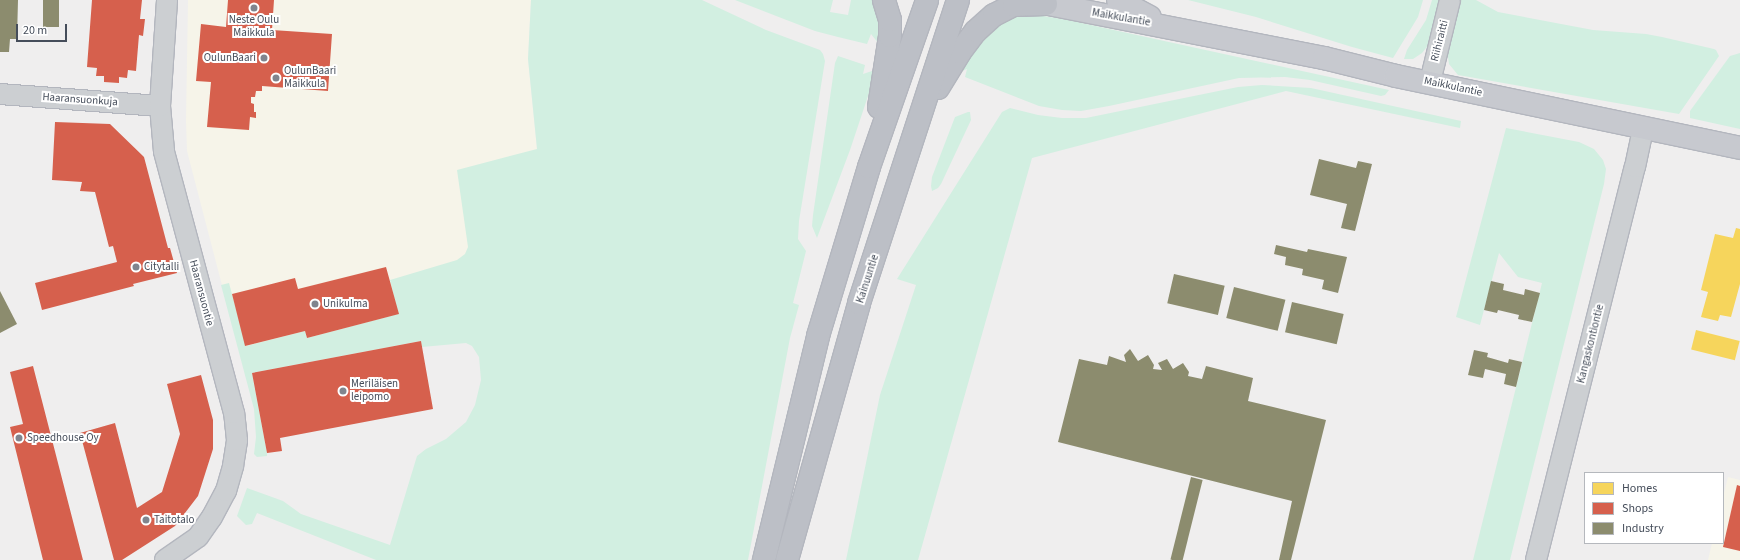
<!DOCTYPE html>
<html>
<head>
<meta charset="utf-8">
<style>
	body { margin:0 }
	#map { position:relative; width:1740px; height:560px; overflow:hidden; background:#efeeee; font-family:"Source Sans 3",sans-serif }
	div>[style] { position:absolute }
	.commercial>* { inset:0; background:#f6f4e9 }
	.green>* { inset:0; background:#d2efe1 }
	.homes>* { inset:0; background:#f6d55c; transform-origin:0 0 }
	.shops>* { inset:0; background:#d6604d }
	.industry>* { inset:0; background:#8c8c6e; transform-origin:0 0 }
	.roads { filter:drop-shadow(1px 0 #b3b6be) drop-shadow(-1px 0 #b3b6be) drop-shadow(0 1px #b3b6be) drop-shadow(0 -1px #b3b6be) }
	.minor>* { height:20px; margin:-10px; padding:0 10px; transform-origin:10px; border-radius:10px; background:#cccfd2 }
	.major>* { height:22px; margin:-11px; padding:0 11px; transform-origin:11px; border-radius:11px; background:#c7c9cf }
	.highway>* { height:22px; margin:-11px; padding:0 11px; transform-origin:11px; border-radius:11px; background:#bcbfc6 }
	.dots>* { width:11px; height:11px; translate:-50% -50%; box-sizing:border-box; border:2px solid #fff; border-radius:50% }
	span { translate:-50% -50%; white-space:nowrap; text-align:center; line-height:1.15; -webkit-text-stroke:4px #fff; paint-order:stroke }
	.street-label { font-size:11px; color:#454d5a }
	.poi-label { font-size:11px; color:#454d5a }
	.right { translate:-100% -50%; text-align:right }
	.left { translate:0 -50%; text-align:left }
	.legend { position:absolute; left:1584px; top:472px; width:140px; height:72px; box-sizing:border-box; background:#fff; border:1px solid #b5b8bd; margin:0; padding:5px 7px; list-style:none; font-size:12px; color:#454d5a }
	.legend li { display:flex; align-items:center; gap:8px; height:20px }
	.legend b { width:20px; border:1px solid #b5b8bd }
	.scale { position:absolute; left:16px; top:24px; width:51px; height:18px; box-sizing:border-box; border:2px solid #454d5a; border-top:0; padding-left:5px; font-size:12px; line-height:14px; white-space:nowrap; color:#454d5a; -webkit-text-stroke:3px #fff; paint-order:stroke }
</style>
</head>
<body>
<div id="map">
	<div class="commercial">
		<div style="clip-path:polygon(188px 0,531px 0,528px 59px,537px 149px,494px 314px,242px 362px,187px 151px,186px 121px)"></div>
		<div style="clip-path:polygon(1728px 477px,1740px 480px,1740px 560px,1708px 560px,1712px 543px,1723px 543px,1723px 497px)"></div>
	</div>
	<div class="green">
		<div style="clip-path:polygon(531px 0,702px 0,766px 30px,820px 50px,823px 54px,825px 61px,799px 221px,798px 239px,806px 251px,793px 303px,799px 305px,790px 338px,748px 560px,376px 560px,257px 513px,252px 524px,246px 525px,237px 516px,247px 488px,283px 501px,301px 514px,390px 545px,417px 456px,426px 449px,446px 439px,466px 422px,475px 405px,481px 380px,479px 357px,472px 346px,466px 343px,422px 347px,421px 341px,252px 373px,267px 453px,267px 456px,257px 457px,254px 454px,256px 437px,254px 409px,221px 285px,229px 283px,246px 346px,305px 331px,307px 338px,398px 314px,390px 280px,457px 260px,465px 254px,468px 247px,457px 170px,537px 149px,528px 59px)"></div>
		<div style="clip-path:polygon(735px 0,833px 0,830px 12px,848px 15px,851px 0,874px 0,880px 20px,879px 44px,871px 34px,867px 44px,838px 37px,815px 31px)"></div>
		<div style="clip-path:polygon(1188px 0,1423px 0,1418px 17px,1393px 58px,1352px 47px,1256px 17px)"></div>
		<div style="clip-path:polygon(1432px 0,1442px 0,1430px 43px,1422px 53px,1413px 59px,1404px 59px,1407px 50px,1426px 20px)"></div>
		<div style="clip-path:polygon(1459px 0,1476px 0,1498px 12px,1593px 30px,1646px 34px,1662px 37px,1714px 49px,1716px 50px,1719px 56px,1679px 114px,1458px 75px,1449px 64px,1447px 49px)"></div>
		<div style="clip-path:polygon(1031px 14px,1068px 20px,1389px 90px,1385px 95px,1381px 96px,1310px 80px,1285px 77px,1239px 78px,1109px 106px,1081px 111px,1062px 110px,1039px 106px,965px 77px,967px 69px,958px 73px,967px 56px,999px 23px,1018px 15px)"></div>
		<div style="clip-path:polygon(1740px 53px,1740px 129px,1690px 118px,1690px 111px,1730px 56px)"></div>
		<div style="clip-path:polygon(838px 56px,865px 65px,863px 74px,875px 70px,870px 90px,850px 150px,817px 238px,812px 226px,813px 215px,835px 63px)"></div>
		<div style="clip-path:polygon(1262px 85px,1311px 88px,1461px 121px,1460px 128px,1286px 91px,1032px 158px,918px 560px,846px 560px,880px 395px,916px 285px,897px 279px,1002px 112px,1010px 108px,1038px 115px,1062px 118px,1086px 118px,1238px 87px)"></div>
		<div style="clip-path:polygon(968px 112px,970px 112px,971px 120px,941px 184px,938px 188px,932px 191px,931px 186px,932px 177px,955px 117px)"></div>
		<div style="clip-path:polygon(1506px 128px,1579px 142px,1594px 149px,1603px 160px,1606px 169px,1604px 184px,1510px 560px,1473px 560px,1542px 283px,1518px 277px,1499px 253px,1480px 325px,1456px 317px)"></div>
	</div>
	<div class="homes">
		<div style="clip-path:polygon(1736px 228px,1740px 229px,1740px 284px,1731px 317px,1720px 315px,1718px 321px,1701px 317px,1708px 292px,1701px 290px,1715px 234px,1733px 238px)"></div>
		<div style="left:1696px;top:330px;width:45px;height:20px;rotate:14deg"></div>
	</div>
	<div class="shops">
		<div style="clip-path:polygon(92px 0,142px 0,140px 19px,145px 19px,143px 36px,139px 35px,136px 71px,128px 70px,127px 78px,119px 77px,119px 83px,104px 82px,104px 76px,96px 76px,97px 68px,87px 67px)"></div>
		<div style="clip-path:polygon(228px 0,274px 0,272px 30px,332px 34px,328px 91px,262px 86px,262px 91px,256px 91px,255px 97px,251px 97px,251px 103px,254px 104px,254px 112px,256px 112px,256px 118px,250px 117px,249px 130px,207px 127px,211px 82px,196px 81px,201px 24px,226px 27px)"></div>
		<div style="clip-path:polygon(55px 122px,110px 124px,144px 157px,168px 248px,170px 248px,177px 273px,133px 284px,134px 286px,42px 310px,35px 283px,117px 262px,113px 246px,109px 247px,95px 192px,80px 191px,82px 182px,52px 180px)"></div>
		<div style="clip-path:polygon(386px 267px,399px 314px,307px 338px,305px 331px,245px 346px,232px 294px,295px 278px,298px 289px)"></div>
		<div style="clip-path:polygon(421px 341px,433px 409px,280px 438px,282px 451px,267px 453px,252px 373px)"></div>
		<div style="clip-path:polygon(33px 366px,83px 560px,43px 560px,10px 427px,23px 424px,10px 372px)"></div>
		<div style="clip-path:polygon(201px 375px,213px 420px,213px 449px,198px 496px,175px 526px,122px 560px,114px 560px,80px 433px,115px 423px,137px 508px,162px 492px,180px 434px,167px 384px)"></div>
		<div style="clip-path:polygon(1737px 485px,1740px 486px,1740px 551px,1723px 547px)"></div>
	</div>
	<div class="industry">
		<div style="clip-path:polygon(0 0,18px 0,17px 39px,10px 39px,9px 52px,0 52px)"></div>
		<div style="left:43px;top:0;width:16px;height:27px"></div>
		<div style="clip-path:polygon(1319px 159px,1356px 168px,1358px 161px,1372px 164px,1355px 231px,1341px 228px,1347px 204px,1310px 195px)"></div>
		<div style="clip-path:polygon(1276px 245px,1307px 252px,1308px 249px,1347px 257px,1338px 293px,1322px 289px,1324px 280px,1302px 275px,1303px 269px,1285px 265px,1286px 257px,1274px 254px)"></div>
		<div style="left:1174px;top:274px;width:52px;height:30px;rotate:13deg"></div>
		<div style="clip-path:polygon(1491px 281px,1504px 284px,1503px 290px,1524px 295px,1525px 289px,1540px 293px,1532px 322px,1518px 319px,1519px 315px,1498px 310px,1497px 313px,1484px 310px)"></div>
		<div style="left:1234px;top:287px;width:53px;height:32px;rotate:14deg"></div>
		<div style="clip-path:polygon(0 291px,17px 324px,0 333px)"></div>
		<div style="left:1292px;top:302px;width:53px;height:31px;rotate:13deg"></div>
		<div style="clip-path:polygon(1130px 349px,1138px 361px,1148px 355px,1154px 365px,1153px 369px,1162px 370px,1158px 363px,1167px 359px,1173px 369px,1183px 363px,1189px 372px,1188px 376px,1202px 379px,1206px 366px,1253px 378px,1248px 401px,1326px 420px,1291px 560px,1279px 560px,1292px 501px,1058px 442px,1079px 359px,1107px 365px,1109px 356px,1126px 362px,1124px 355px)"></div>
		<div style="clip-path:polygon(1474px 350px,1488px 353px,1487px 357px,1508px 363px,1509px 359px,1522px 362px,1516px 387px,1504px 384px,1506px 374px,1485px 369px,1483px 378px,1468px 375px)"></div>
		<div style="left:1191px;top:477px;width:12px;height:85px;rotate:14deg"></div>
	</div>
	<div class="roads">
		<div class="minor">
			<div style="left:1430px;top:82px;width:84px;rotate:-76.3deg"></div>
			<div style="left:0;top:94px;width:160px;rotate:4.3deg"></div>
			<div style="left:165px;top:560px;width:40px;rotate:-34.9deg"></div>
			<div style="left:198px;top:537px;width:24px;rotate:-55deg"></div>
			<div style="left:212px;top:517px;width:30px;rotate:-62deg"></div>
			<div style="left:226px;top:491px;width:26px;rotate:-74deg"></div>
			<div style="left:233px;top:466px;width:26px;rotate:-81deg"></div>
			<div style="left:237px;top:440px;width:27px;rotate:-96deg"></div>
			<div style="left:234px;top:413px;width:271px;rotate:-105deg"></div>
			<div style="left:164px;top:151px;width:45px;rotate:-95.1deg"></div>
			<div style="left:160px;top:106px;width:106px;rotate:-86.2deg"></div>
			<div style="left:1536px;top:560px;width:405px;rotate:-75.9deg"></div>
			<div style="left:1635px;top:167px;width:40px;rotate:-78deg"></div>
		</div>
		<div class="major">
			<div style="left:1028px;top:0;width:302px;rotate:11.1deg"></div>
			<div style="left:1324px;top:58px;width:74px;rotate:14deg"></div>
			<div style="left:1396px;top:76px;width:351px;rotate:11.8deg"></div>
			<div style="left:1118px;top:0;width:36px;rotate:28deg"></div>
		</div>
		<div class="highway">
			<div style="left:938px;top:88px;width:42px;rotate:-58.6deg"></div>
			<div style="left:960px;top:52px;width:26px;rotate:-53deg"></div>
			<div style="left:976px;top:31px;width:24px;rotate:-42deg"></div>
			<div style="left:994px;top:15px;width:22px;rotate:-27deg"></div>
			<div style="left:1014px;top:5px;width:32px;rotate:-2deg"></div>
			<div style="left:879px;top:107px;width:72px;rotate:-81.2deg"></div>
			<div style="left:890px;top:36px;width:16px;rotate:-90deg"></div>
			<div style="left:890px;top:20px;width:21px;rotate:-107deg"></div>
			<div style="left:764px;top:560px;width:230px;rotate:-76.4deg"></div>
			<div style="left:818px;top:336px;width:177px;rotate:-73.2deg"></div>
			<div style="left:869px;top:167px;width:177px;rotate:-70.8deg"></div>
			<div style="left:787px;top:560px;width:267px;rotate:-74.3deg"></div>
			<div style="left:859px;top:303px;width:319px;rotate:-71.9deg"></div>
		</div>
	</div>
	<div class="dots">
		<div style="left:254px;top:8px;background:#80858e"></div>
		<div style="left:264px;top:58px;background:#80858e"></div>
		<div style="left:276px;top:78px;background:#80858e"></div>
		<div style="left:136px;top:267px;background:#80858e"></div>
		<div style="left:315px;top:304px;background:#80858e"></div>
		<div style="left:343px;top:391px;background:#80858e"></div>
		<div style="left:19px;top:438px;background:#80858e"></div>
		<div style="left:146px;top:520px;background:#80858e"></div>
	</div>
	<div class="street-label">
		<span style="left:1121px;top:18px;rotate:10deg">Maikkulantie</span>
		<span style="left:1440px;top:41px;rotate:-76deg">Riihiraitti</span>
		<span style="left:1453px;top:87px;rotate:12deg">Maikkulantie</span>
		<span style="left:80px;top:100px;rotate:4deg">Haaransuonkuja</span>
		<span style="left:868px;top:279px;rotate:-72deg">Kainuuntie</span>
		<span style="left:201px;top:293px;rotate:75deg">Haaransuontie</span>
		<span style="left:1591px;top:344px;rotate:-76deg">Kangaskontiontie</span>
	</div>
	<div class="poi-label">
		<span style="left:254px;top:27px">Neste Oulu<br>Maikkula</span>
		<span class="right" style="left:256px;top:58px">OulunBaari</span>
		<span class="left" style="left:284px;top:78px">OulunBaari<br>Maikkula</span>
		<span class="left" style="left:144px;top:267px">Citytalli</span>
		<span class="left" style="left:323px;top:304px">Unikulma</span>
		<span class="left" style="left:351px;top:391px">Meriläisen<br>leipomo</span>
		<span class="left" style="left:27px;top:438px">Speedhouse Oy</span>
		<span class="left" style="left:154px;top:520px">Taitotalo</span>
	</div>
	<ul class="legend">
	<li><b style="height:11px;background:#f6d55c"></b>Homes</li>
	<li><b style="height:11px;background:#d6604d"></b>Shops</li>
	<li><b style="height:11px;background:#8c8c6e"></b>Industry</li>
	</ul>
	<div class="scale">20 m</div>
</div>
</body>
</html>
